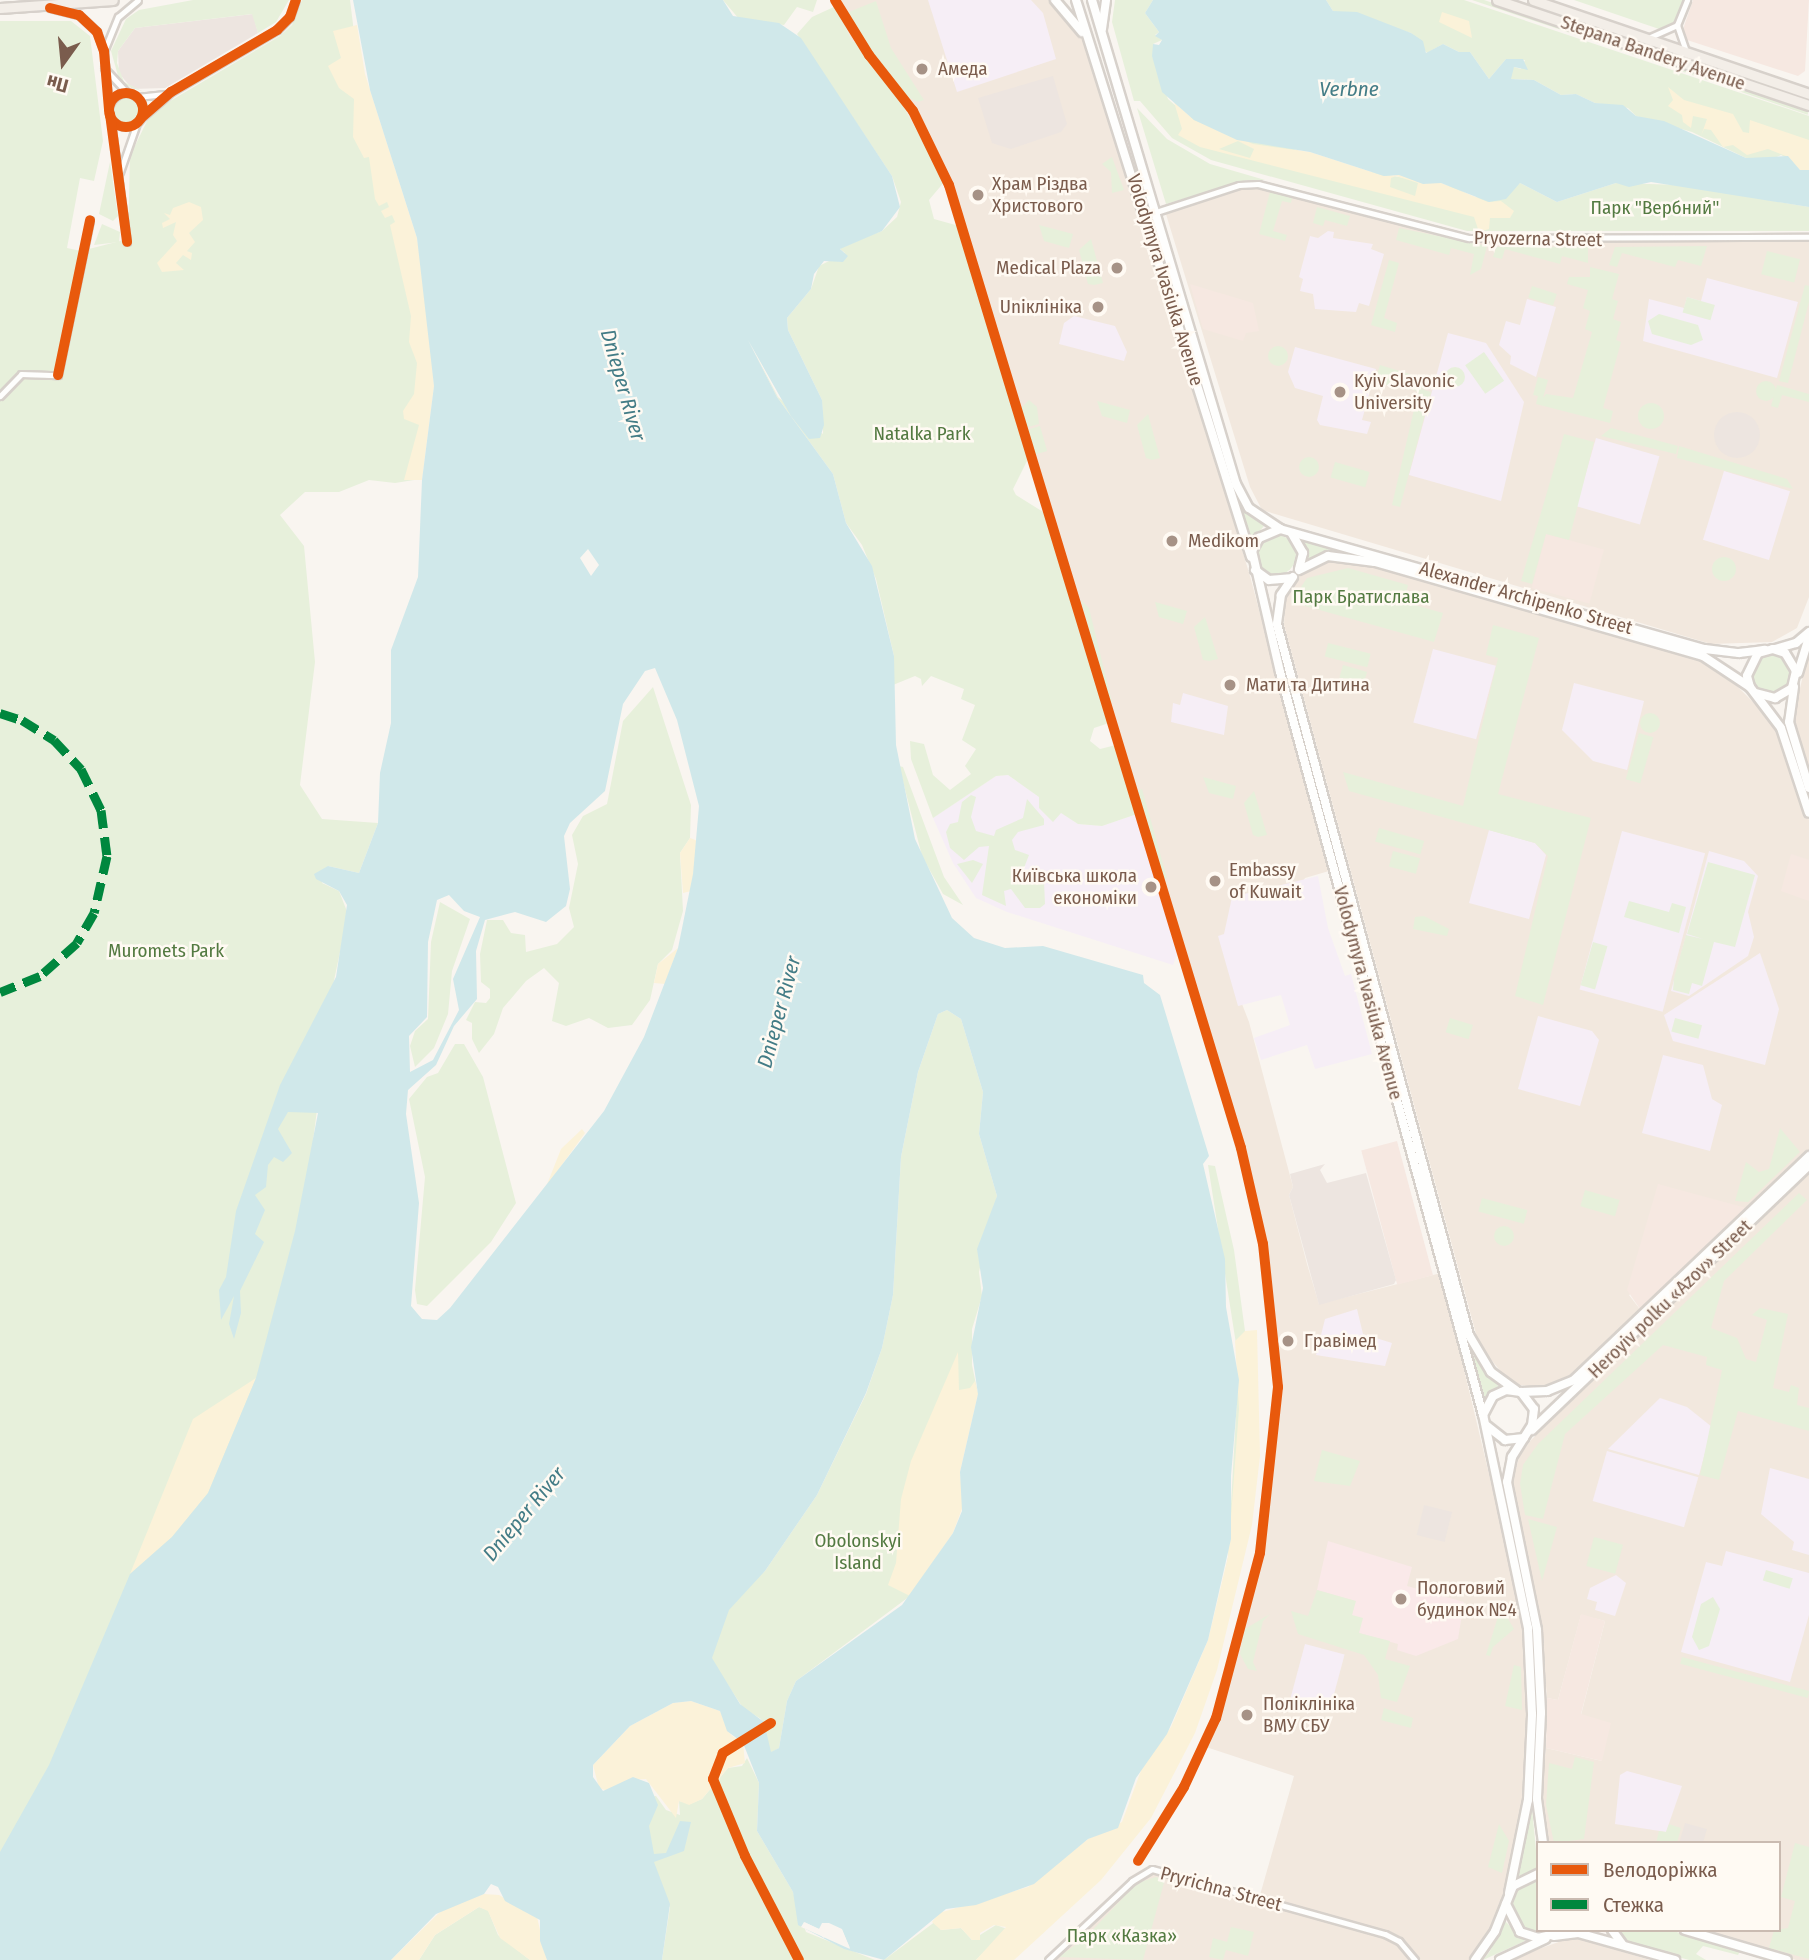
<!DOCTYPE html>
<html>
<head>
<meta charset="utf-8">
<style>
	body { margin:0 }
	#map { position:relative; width:1809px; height:1960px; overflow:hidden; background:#f9f5f0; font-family:"Fira Sans Condensed",sans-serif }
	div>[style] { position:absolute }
	.residential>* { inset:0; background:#f2e8de }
	.commercial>* { inset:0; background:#f6e8e1; transform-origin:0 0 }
	.industrial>* { inset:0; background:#ede5e0; transform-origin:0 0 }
	.round { border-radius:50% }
	.education>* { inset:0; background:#f6eef6; transform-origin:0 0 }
	.medical>* { inset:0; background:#fae9e9 }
	.green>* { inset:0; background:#e7f0db; transform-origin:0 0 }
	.sand>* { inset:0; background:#fbf2d9 }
	.water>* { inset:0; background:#d0e8ea }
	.pier>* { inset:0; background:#f9f5f0 }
	.roads { filter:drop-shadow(2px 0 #d7d1cb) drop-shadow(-2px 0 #d7d1cb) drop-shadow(0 2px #d7d1cb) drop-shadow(0 -2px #d7d1cb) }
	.street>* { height:5px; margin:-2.5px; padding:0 2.5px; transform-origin:2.5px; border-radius:2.5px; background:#fefefd }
	.street>.ring { margin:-2.5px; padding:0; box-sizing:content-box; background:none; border:5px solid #fefefd; border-radius:50% }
	.secondary>* { height:8px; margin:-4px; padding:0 4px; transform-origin:4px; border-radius:4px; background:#fefefd }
	.primary>* { height:9px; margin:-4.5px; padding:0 4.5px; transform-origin:4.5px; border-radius:4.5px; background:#f3eee8 }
	.quiet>* { height:9px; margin-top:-4.5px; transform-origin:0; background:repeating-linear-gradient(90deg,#00873e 0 18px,transparent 0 27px) }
	.cycleway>* { height:10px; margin:-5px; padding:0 5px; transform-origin:5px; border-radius:5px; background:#e8590c }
	.cycleway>.ring { margin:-5px; padding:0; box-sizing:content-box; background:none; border:10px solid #e8590c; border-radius:50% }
	.dots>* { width:19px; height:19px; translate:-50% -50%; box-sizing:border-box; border:4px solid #fffaf3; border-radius:50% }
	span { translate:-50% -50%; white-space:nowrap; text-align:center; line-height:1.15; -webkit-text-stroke:5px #fffaf3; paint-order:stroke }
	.street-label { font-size:19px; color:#7a5c4d }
	.poi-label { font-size:19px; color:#7a5c4d }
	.left { translate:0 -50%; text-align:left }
	.right { translate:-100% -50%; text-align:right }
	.park-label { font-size:19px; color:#537a41 }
	.water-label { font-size:21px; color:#437c86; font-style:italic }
	.legend { position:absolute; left:1536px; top:1841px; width:245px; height:91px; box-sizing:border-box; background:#fffaf3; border:2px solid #cabbb1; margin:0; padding:9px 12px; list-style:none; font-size:21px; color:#7a5c4d }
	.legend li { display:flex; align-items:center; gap:14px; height:35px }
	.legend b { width:35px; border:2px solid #cabbb1 }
	.north { position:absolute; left:28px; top:28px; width:70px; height:70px; -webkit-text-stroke:5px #fffaf3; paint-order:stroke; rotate:195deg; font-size:19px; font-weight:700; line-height:28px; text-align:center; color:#7a5c4d }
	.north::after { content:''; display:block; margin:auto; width:24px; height:32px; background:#7a5c4d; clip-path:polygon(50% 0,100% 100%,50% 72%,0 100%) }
</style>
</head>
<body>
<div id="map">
	<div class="residential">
		<div style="clip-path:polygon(833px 0,1049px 0,1069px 19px,1085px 45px,1132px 189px,1250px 576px,1329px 871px,1305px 878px,1239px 1006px,1242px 1004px,1249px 1022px,1293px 1187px,1289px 1195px,1307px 1264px,1319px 1304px,1441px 1273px,1526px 1629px,1531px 1734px,1522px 1826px,1496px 1919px,1472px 1960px,1419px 1960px,1391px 1932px,1260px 1895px,1294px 1776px,1203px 1746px,1229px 1672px,1267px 1505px,1277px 1402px,1260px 1235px,1179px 949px,945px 181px,893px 88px,859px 43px,852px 41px)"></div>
		<div style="clip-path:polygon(1257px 186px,1469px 242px,1809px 242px,1809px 597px,1797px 628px,1772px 642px,1711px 644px,1262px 510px,1250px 487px,1165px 211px,1239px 187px)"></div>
		<div style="clip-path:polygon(1351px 560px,1717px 666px,1778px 727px,1809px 820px,1809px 1151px,1750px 1209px,1629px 1295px,1642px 1312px,1577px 1375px,1545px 1387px,1518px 1385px,1507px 1379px,1479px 1345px,1284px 625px,1285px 597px,1297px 577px,1328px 561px)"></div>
		<div style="clip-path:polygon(1809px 651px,1809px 774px,1792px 721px)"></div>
		<div style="clip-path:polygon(1809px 1174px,1809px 1960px,1796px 1960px,1693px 1930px,1779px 1930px,1779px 1843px,1548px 1843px,1540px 1800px,1546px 1748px,1602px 1761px,1581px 1715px,1605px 1621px,1581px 1615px,1558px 1700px,1547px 1698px,1541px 1624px,1512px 1484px,1519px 1457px,1531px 1440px)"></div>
		<div style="clip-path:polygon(1154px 1873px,1383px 1935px,1395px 1940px,1412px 1960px,1051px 1960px,1133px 1883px)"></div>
		<div style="clip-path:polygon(1570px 1938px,1580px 1939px,1650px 1960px,1508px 1960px)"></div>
	</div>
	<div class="commercial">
		<div style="clip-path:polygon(1693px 0,1809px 0,1805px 71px,1798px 76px,1684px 39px,1682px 32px)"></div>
		<div style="clip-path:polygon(1190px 284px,1253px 303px,1259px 331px,1246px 333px,1243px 341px,1203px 329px)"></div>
		<div style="left:1546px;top:534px;width:60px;height:56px;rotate:15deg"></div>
		<div style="clip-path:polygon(1791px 854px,1809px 860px,1809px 901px,1781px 891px)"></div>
		<div style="left:1397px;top:1141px;width:139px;height:37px;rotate:75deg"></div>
		<div style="clip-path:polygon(1658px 1184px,1750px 1209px,1642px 1312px,1627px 1290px)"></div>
		<div style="clip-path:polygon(1581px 1614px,1605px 1621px,1581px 1714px,1611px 1723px,1602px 1761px,1546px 1748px,1547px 1698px,1558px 1700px)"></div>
	</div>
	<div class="industrial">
		<div style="clip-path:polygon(253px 14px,258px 33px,165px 88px,132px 89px,119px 73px,118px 51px,135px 28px)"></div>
		<div style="clip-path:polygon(1053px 76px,1067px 124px,1061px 132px,1011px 149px,992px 143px,978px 98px)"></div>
		<div class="round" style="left:1714px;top:412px;width:46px;height:46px"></div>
		<div style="clip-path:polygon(1325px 1164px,1320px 1170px,1327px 1183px,1366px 1173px,1396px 1280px,1394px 1284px,1319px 1305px,1289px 1195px,1293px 1187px,1290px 1174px)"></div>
		<div style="left:1424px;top:1505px;width:29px;height:31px;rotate:14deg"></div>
		<div style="clip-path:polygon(1685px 1823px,1707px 1829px,1703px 1843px,1679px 1843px)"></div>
	</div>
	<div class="education">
		<div style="clip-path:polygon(928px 0,1031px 0,1043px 13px,1056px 59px,957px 92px)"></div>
		<div style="clip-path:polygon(1328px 231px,1334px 232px,1333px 238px,1373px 244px,1371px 249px,1384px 254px,1369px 306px,1359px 303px,1356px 312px,1315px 309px,1313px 294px,1300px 291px,1303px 279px,1299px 277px,1310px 236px,1318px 238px)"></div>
		<div style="clip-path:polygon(1707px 278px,1798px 302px,1777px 378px,1643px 341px,1649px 299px,1684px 308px,1687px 297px,1701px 301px)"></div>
		<div style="clip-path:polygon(1527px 299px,1556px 307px,1536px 377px,1510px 364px,1511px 356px,1499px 345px,1506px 321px,1520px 325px)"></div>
		<div style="clip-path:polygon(1074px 316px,1115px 326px,1127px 352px,1124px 361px,1059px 344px,1064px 323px)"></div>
		<div style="clip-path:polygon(1448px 333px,1486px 343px,1524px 402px,1501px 501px,1409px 475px)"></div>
		<div style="clip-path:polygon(1295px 347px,1376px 369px,1362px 420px,1371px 422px,1367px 434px,1320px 425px,1317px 420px,1323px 396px,1295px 388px,1288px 372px)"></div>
		<div style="left:1596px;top:438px;width:66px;height:71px;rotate:16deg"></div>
		<div style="left:1724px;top:471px;width:69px;height:72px;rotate:17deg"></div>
		<div style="left:1433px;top:649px;width:65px;height:76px;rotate:15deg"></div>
		<div style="clip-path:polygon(1574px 683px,1644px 701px,1627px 770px,1593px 761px,1562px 730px)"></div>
		<div style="clip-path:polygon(1183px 693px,1228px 706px,1224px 735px,1171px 722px,1173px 703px,1180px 705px)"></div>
		<div style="clip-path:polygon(1008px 775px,1078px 824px,1102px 826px,1137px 814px,1179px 949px,1173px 965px,1007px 912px,976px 898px,953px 863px,933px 818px,996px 776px)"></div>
		<div style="clip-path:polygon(1489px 830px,1535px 843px,1546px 855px,1529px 919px,1469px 903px)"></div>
		<div style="left:1622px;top:831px;width:86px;height:164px;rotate:15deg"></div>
		<div style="clip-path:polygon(1709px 851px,1744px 861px,1758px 876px,1748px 912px,1754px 937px,1748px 956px,1689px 996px,1671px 991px)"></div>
		<div style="clip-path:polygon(1318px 876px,1328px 928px,1345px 976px,1351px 974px,1372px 1054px,1315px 1069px,1307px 1045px,1261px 1060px,1254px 1038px,1290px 1025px,1281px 995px,1238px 1006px,1218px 936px,1224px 934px,1232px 897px)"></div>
		<div style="clip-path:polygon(1760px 953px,1779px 1009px,1765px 1065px,1673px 1041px,1664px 1015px)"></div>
		<div style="clip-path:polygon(1538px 1016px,1592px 1031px,1599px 1040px,1580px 1106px,1518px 1089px)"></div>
		<div style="clip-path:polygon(1663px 1055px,1703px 1065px,1712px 1099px,1722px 1105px,1710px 1151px,1642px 1133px)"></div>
		<div style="clip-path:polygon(1357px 1309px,1363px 1334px,1392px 1343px,1385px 1366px,1316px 1355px,1325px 1319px)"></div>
		<div style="clip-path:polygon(1660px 1398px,1687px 1407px,1712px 1427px,1699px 1475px,1608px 1449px)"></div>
		<div style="left:1607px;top:1451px;width:95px;height:52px;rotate:16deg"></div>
		<div style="clip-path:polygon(1770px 1468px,1809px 1479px,1809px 1555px,1792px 1550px,1794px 1542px,1761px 1514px)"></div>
		<div style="clip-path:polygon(1726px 1551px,1809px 1573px,1809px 1615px,1790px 1682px,1681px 1652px,1706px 1562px,1722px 1566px)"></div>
		<div style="clip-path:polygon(1616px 1575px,1626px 1583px,1615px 1616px,1595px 1610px,1597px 1602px,1587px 1599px,1590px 1588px)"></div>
		<div style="left:1305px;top:1644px;width:41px;height:55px;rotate:15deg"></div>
		<div style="clip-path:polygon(1627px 1771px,1682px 1786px,1666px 1832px,1615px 1824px,1620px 1775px)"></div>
	</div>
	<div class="medical">
		<div style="clip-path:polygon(1328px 1541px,1412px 1567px,1407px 1586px,1464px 1602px,1458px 1639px,1416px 1656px,1397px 1650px,1398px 1644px,1359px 1633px,1352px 1615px,1355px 1601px,1317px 1590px)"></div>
	</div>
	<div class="green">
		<div style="clip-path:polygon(193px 0,289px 0,276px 22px,258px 33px,252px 14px,135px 28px,118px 51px,117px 63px,124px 82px,144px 92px,120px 83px,111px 51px,126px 19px,139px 10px)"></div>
		<div style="clip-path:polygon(302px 0,350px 0,363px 105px,403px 242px,422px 336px,423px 425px,414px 480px,395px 483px,369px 480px,339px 492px,305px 492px,280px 515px,304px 546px,315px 662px,300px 785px,322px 819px,378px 823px,359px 873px,328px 866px,322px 883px,339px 891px,348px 914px,332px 990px,311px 1029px,323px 1063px,313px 1141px,342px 1276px,0 1884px,0 21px,71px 21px,90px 36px,103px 141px,94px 181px,80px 178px,67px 248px,81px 251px,128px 239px,130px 156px,147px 121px,165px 104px,280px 36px,292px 25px)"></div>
		<div style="clip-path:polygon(723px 0,817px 0,813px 12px,797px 7px,784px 25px,739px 19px)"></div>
		<div style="clip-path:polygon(1115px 0,1153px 0,1145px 13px,1159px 32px,1155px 35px,1162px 40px,1153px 44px,1155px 62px,1168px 99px,1186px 115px,1360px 170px,1455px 187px,1474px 198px,1512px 189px,1520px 183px,1557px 202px,1616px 183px,1681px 185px,1809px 207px,1809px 231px,1467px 231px,1211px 160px,1172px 138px,1140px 101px,1134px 101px,1112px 22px)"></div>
		<div style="clip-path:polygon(1326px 0,1464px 0,1809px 116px,1809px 170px,1781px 155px,1771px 160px,1746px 158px,1692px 132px,1636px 116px,1628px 108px,1595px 103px,1576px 94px,1561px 95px,1534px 80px,1511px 79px,1510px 72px,1514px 67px,1521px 69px,1525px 60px,1506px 59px,1489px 79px,1470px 52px,1459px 52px,1443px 44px,1427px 53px,1411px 33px,1333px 11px)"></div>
		<div style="clip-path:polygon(1472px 0,1484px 0,1589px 35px,1591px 40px)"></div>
		<div style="clip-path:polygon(1574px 0,1684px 0,1675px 23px,1662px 30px)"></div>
		<div style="clip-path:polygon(876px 1px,891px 48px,924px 100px,918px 102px,906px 96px,844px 14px)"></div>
		<div style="clip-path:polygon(836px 6px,852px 41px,859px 43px,893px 88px,945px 181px,929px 200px,934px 219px,959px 226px,1030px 455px,1013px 489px,1016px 495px,1048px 515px,1109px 723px,1094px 728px,1090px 741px,1100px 749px,1116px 745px,1137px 814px,1102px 826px,1078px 824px,1061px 813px,1053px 822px,1039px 808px,1039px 797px,1008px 775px,996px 776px,933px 818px,911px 759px,910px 741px,924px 744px,933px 775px,950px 790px,971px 774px,965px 766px,976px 749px,962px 740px,975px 705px,961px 699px,964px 689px,931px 676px,922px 686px,921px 679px,915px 676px,893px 685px,894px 656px,876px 579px,862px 545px,846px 523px,833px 474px,777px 397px,748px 340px,778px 397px,823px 434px,822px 400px,788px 330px,787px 318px,811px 289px,819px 266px,845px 253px,840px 249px,846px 244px,882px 231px,897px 217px,901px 202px,892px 176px,797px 34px,812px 17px)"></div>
		<div style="left:1597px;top:38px;width:224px;height:4px;rotate:19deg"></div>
		<div class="round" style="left:111px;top:96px;width:28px;height:28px"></div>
		<div style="clip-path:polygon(1137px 108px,1167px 139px,1210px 164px,1265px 180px,1247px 180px,1166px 204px)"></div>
		<div style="clip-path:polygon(1112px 157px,1124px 190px,1112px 193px,1111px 172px,1102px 164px)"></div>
		<div style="clip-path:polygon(110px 162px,118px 216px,113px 221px,99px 214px)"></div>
		<div style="clip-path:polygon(1270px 192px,1292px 198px,1291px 203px,1282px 201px,1273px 231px,1287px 235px,1285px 241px,1259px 234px)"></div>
		<div style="clip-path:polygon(1317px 207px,1350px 216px,1347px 226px,1325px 220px,1323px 226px,1313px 223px)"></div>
		<div style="clip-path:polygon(102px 224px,120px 232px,119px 242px,94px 245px)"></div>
		<div style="clip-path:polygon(1039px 225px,1073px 234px,1069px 248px,1044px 241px)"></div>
		<div style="clip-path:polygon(1399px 228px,1487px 246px,1481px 269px,1470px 275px,1474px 254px,1451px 248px,1449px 255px,1396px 240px)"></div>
		<div style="clip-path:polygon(1091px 239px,1103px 283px,1094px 285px,1088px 284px,1079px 250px)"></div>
		<div style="clip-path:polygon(1707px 246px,1701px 266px,1678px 260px,1675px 267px,1622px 253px,1617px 267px,1609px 265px,1615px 247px)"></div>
		<div style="clip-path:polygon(1496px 247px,1588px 247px,1588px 263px,1562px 256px,1560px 264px,1505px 249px,1502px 259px,1493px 257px)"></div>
		<div style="left:1767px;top:251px;width:34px;height:24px;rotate:14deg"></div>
		<div style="clip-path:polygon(1389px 260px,1399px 263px,1384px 318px,1397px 323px,1395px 332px,1371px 325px)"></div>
		<div style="clip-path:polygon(1590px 267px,1619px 274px,1612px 299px,1618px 301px,1613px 319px,1621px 322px,1616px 340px,1621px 342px,1603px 408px,1613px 411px,1610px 423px,1536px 404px,1538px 396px,1533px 395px,1538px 377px,1548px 380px,1543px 398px,1546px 394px,1573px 398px,1592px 332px,1585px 329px,1590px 311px,1583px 308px,1588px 290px,1567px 284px,1569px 277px,1590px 277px)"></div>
		<div style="clip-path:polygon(1805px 285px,1809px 286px,1809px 302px,1788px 383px,1779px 381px)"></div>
		<div style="left:1532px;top:286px;width:26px;height:12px;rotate:18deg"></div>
		<div style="left:1687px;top:297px;width:29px;height:16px;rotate:16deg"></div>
		<div style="clip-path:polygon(1659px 314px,1698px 325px,1703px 340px,1691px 345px,1652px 334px,1648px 321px)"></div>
		<div class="round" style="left:1268px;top:346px;width:20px;height:20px"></div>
		<div style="left:1484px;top:352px;width:35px;height:23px;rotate:55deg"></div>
		<div style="clip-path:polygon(1380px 365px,1429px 380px,1426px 389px,1414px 387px,1431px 392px,1400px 507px,1392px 505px,1418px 392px,1393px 379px,1390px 386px,1375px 381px)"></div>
		<div class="round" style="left:1445px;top:367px;width:20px;height:20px"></div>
		<div class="round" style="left:1756px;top:381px;width:20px;height:20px"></div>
		<div style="clip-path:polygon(1777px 385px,1809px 394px,1809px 402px,1782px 395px,1778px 408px,1771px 406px)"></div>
		<div style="clip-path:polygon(1029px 400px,1037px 407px,1039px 424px,1024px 428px,1019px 410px)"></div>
		<div style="clip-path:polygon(1097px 401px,1130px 410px,1127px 423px,1102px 416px)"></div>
		<div class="round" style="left:1638px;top:403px;width:26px;height:26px"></div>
		<div style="clip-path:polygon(1148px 414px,1160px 458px,1152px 460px,1146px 458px,1137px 425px)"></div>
		<div style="left:1040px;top:426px;width:26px;height:16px;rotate:74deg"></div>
		<div style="clip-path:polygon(1611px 428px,1678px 446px,1676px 454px,1601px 436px)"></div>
		<div style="clip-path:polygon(1564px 434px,1594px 442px,1569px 540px,1546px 534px,1532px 584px,1521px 581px)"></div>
		<div style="clip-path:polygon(1679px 446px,1787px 479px,1793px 489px,1677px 458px)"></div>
		<div class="round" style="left:1299px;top:457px;width:20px;height:20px"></div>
		<div style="left:1335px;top:462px;width:36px;height:16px;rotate:16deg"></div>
		<div style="clip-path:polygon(1237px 493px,1264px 526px,1250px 542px)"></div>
		<div class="round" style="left:1256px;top:535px;width:40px;height:40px"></div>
		<div style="clip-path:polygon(1301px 538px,1343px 550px,1305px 561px)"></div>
		<div class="round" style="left:1712px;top:557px;width:24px;height:24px"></div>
		<div style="clip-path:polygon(1348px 568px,1408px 585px,1404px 602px,1443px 613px,1434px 642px,1291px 602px,1307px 578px)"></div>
		<div style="clip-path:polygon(1081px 600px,1089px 608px,1112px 702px,1108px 703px)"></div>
		<div style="clip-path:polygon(1155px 602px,1187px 611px,1183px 624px,1159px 617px)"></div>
		<div style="clip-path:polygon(1205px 617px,1218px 659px,1209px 661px,1203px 660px,1194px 627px)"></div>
		<div style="clip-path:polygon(1493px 625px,1539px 638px,1498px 794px,1591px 818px,1543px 1005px,1515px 996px,1548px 856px,1535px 843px,1349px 791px,1343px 772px,1463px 806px,1498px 658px,1486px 655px)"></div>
		<div style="left:1328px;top:643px;width:44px;height:14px;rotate:14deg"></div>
		<div class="round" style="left:1752px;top:654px;width:40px;height:40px"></div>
		<div style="left:1343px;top:665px;width:25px;height:13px;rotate:16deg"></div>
		<div style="clip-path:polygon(653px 687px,691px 805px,690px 838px,680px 853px,683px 911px,672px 950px,658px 964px,650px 1000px,632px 1025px,608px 1028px,589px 1018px,566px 1026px,552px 1021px,559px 983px,544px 968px,526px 981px,503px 1008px,494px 1034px,479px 1053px,472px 1039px,472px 1023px,466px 1020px,475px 1002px,486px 1003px,490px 998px,490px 989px,481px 982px,480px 954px,487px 920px,503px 920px,511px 933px,525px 935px,526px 952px,557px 944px,574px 927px,569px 908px,578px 864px,572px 835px,583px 816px,607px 804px,623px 721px)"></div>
		<div class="round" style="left:1640px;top:713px;width:20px;height:20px"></div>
		<div style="left:1639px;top:733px;width:15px;height:48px;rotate:16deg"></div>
		<div style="clip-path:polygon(899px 766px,903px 767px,944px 877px,963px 905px,943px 894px,922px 856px)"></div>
		<div style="clip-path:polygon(1203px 777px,1236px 786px,1233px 799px,1209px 793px)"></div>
		<div style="clip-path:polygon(1142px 789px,1167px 878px,1164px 879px,1136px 791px)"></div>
		<div style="clip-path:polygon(1254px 791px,1267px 835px,1258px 837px,1253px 835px,1244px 803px)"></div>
		<div style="clip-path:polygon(971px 795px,976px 797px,971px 817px,976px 831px,994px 836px,996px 830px,1023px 818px,1027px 799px,1044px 819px,1044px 825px,1018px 832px,1012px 840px,1015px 850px,1029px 855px,1020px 878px,1034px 880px,1036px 875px,1044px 881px,1045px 904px,1040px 908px,1025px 908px,1011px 889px,1004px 891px,1006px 906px,982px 895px,989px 846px,979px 847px,964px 860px,950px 848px,946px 832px,950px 824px,958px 822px,962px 802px)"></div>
		<div style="left:1379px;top:828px;width:47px;height:14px;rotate:16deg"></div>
		<div style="left:1393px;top:851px;width:28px;height:16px;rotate:15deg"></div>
		<div style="clip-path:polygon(973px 860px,983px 864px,972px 883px,957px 864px)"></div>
		<div style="clip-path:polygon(1708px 862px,1755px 875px,1735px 947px,1714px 942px,1702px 986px,1692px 983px,1689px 994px,1673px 990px,1674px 978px,1686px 935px,1703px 939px,1687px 934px)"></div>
		<div style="clip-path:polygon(1629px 901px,1669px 912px,1672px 903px,1686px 907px,1679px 933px,1624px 917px)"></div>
		<div style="clip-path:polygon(440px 902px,470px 919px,452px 971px,448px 1014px,434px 1048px,415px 1067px,410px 1046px,415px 1031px,428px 1019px,431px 942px)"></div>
		<div style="clip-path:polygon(1424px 916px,1449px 929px,1447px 936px,1413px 929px,1415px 917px)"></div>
		<div style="left:1593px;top:942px;width:15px;height:45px;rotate:16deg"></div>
		<div style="clip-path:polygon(947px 1010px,961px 1019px,983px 1092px,979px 1134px,997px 1196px,979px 1272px,982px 1296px,972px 1329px,972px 1365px,978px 1394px,910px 1596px,796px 1681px,787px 1701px,779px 1748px,769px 1754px,761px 1719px,743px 1708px,726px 1682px,723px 1684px,712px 1659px,693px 1653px,720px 1609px,765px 1571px,817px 1495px,866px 1394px,882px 1348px,893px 1295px,901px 1157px,918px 1072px,938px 1014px)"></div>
		<div style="left:1450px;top:1018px;width:24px;height:15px;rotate:17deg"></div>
		<div style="left:1675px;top:1018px;width:28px;height:14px;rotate:15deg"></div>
		<div style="clip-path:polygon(455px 1044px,464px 1044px,483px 1077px,516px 1203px,491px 1242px,427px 1306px,417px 1304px,415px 1290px,425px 1177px,409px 1099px,427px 1077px,438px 1073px)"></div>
		<div style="clip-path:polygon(1780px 1128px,1800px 1152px,1748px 1202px,1735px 1201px,1746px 1162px,1759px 1172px,1769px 1169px)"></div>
		<div style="clip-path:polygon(1208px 1165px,1215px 1166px,1234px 1250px,1245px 1331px,1239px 1538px,1213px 1629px,1228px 1557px,1239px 1363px)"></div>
		<div style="left:1585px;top:1190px;width:36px;height:17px;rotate:16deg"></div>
		<div style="clip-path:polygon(1799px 1193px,1807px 1200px,1724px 1281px,1711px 1328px,1737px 1338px,1746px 1359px,1756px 1362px,1767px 1320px,1752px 1315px,1760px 1308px,1788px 1314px,1773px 1388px,1789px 1392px,1791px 1385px,1799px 1388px,1797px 1405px,1809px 1408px,1809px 1431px,1738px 1411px,1719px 1480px,1700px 1475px,1722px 1370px,1706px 1365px,1707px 1357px,1663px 1345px,1565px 1434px,1543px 1519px,1525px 1515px,1520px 1484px,1523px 1465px,1538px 1444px)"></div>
		<div style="left:1482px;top:1198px;width:47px;height:14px;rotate:15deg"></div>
		<div class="round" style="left:1494px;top:1226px;width:20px;height:20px"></div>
		<div style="clip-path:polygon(1470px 1352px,1499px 1387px,1484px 1399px,1478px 1380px)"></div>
		<div style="clip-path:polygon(1322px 1450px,1360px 1461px,1350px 1486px,1314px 1481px)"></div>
		<div style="clip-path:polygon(1528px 1519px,1557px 1527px,1542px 1581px)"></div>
		<div style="left:1594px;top:1537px;width:30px;height:30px;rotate:15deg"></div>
		<div style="left:1766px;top:1570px;width:28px;height:11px;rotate:17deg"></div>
		<div style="clip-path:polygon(1317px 1590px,1356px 1601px,1352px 1615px,1363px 1618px,1359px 1633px,1390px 1641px,1385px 1659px,1410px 1666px,1397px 1702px,1381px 1698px,1378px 1675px,1364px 1655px,1298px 1634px,1291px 1611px,1308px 1616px)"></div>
		<div style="clip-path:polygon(1713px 1597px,1720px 1609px,1709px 1646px,1699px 1650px,1692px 1637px,1701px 1604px)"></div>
		<div style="clip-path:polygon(1501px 1607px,1514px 1629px,1493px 1647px,1490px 1656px,1486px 1655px)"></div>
		<div style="clip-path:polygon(1270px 1614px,1263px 1621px,1253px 1662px,1257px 1671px,1248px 1669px,1240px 1654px,1245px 1629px)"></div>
		<div style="left:1682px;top:1657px;width:132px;height:7px;rotate:15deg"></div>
		<div style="clip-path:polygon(1514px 1665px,1521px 1667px,1522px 1710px,1505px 1706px)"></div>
		<div style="clip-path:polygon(1384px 1708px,1413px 1718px,1411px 1728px,1381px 1720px)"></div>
		<div style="clip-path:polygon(1575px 1757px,1594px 1762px,1584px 1839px,1554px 1843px,1546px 1805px,1549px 1763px,1572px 1769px)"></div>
		<div style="clip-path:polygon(747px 1758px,759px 1783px,757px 1831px,793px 1892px,806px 1932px,875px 1960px,662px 1960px,670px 1907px,563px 1807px,656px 1796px,666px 1810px,680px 1815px,679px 1801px,690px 1804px,702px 1799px,728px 1768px,742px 1766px)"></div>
		<div style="clip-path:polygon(1532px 1808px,1538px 1871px,1517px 1876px)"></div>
		<div style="clip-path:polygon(1499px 1824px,1509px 1841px,1502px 1873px,1488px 1867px)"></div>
		<div style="clip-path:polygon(1669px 1824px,1681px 1828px,1677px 1843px,1656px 1843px,1659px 1831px,1666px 1832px)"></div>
		<div style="clip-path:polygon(1795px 1843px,1809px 1847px,1809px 1959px,1769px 1948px,1774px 1930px,1788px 1928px,1795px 1901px,1781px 1897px)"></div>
		<div style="clip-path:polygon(1156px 1877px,1165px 1879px,1143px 1960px,1058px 1957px,1084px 1939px,1137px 1883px)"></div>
		<div style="clip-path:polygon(1538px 1879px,1538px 1930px,1553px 1930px,1542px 1934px,1520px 1927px,1511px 1906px,1520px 1886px)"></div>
		<div style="clip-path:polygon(479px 1907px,488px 1910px,498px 1935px,530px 1960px,419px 1960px,435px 1935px)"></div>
		<div style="clip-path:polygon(936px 1921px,941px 1930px,961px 1928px,972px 1940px,996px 1925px,1007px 1929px,976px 1960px,884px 1960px)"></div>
		<div style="clip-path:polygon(1505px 1921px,1525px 1941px,1483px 1960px,1490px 1951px)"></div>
		<div style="clip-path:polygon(1231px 1927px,1254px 1932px,1248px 1956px,1226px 1950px,1223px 1960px,1209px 1957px,1213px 1938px,1227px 1942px)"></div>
		<div style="clip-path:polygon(1615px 1930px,1670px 1930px,1740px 1951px,1738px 1955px,1703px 1946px,1696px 1954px,1706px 1960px,1689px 1960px,1624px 1942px)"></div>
	</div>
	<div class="sand">
		<div style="clip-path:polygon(1442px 12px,1469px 21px,1472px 38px,1439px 22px)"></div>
		<div style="clip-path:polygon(357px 25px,365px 74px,417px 238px,426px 296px,434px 386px,422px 480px,404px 480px,419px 425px,404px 419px,403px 411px,414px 394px,417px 363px,409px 342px,411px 316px,390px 225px,395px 222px,392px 215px,385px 218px,381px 211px,389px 207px,387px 202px,379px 206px,375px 199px,369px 157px,364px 158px,353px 137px,354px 99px,339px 88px,328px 66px,341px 58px,333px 31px)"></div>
		<div style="clip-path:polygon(1668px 87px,1684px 100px,1733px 114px,1743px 132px,1749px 133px,1750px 120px,1809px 140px,1809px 170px,1800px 170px,1786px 156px,1768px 149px,1747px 155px,1733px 145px,1723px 147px,1711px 130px,1704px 129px,1701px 136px,1707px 119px,1693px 116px,1691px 128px,1683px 122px,1682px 115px,1668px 106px,1673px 100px)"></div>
		<div style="clip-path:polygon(evenodd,1174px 102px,1194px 120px,1253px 144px,1310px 152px,1384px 176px,1399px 175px,1441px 183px,1488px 202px,1501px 201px,1514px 211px,1510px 218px,1490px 218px,1489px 229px,1479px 232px,1474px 217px,1200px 147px,1178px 135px,1182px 129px,1174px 102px,1238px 141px,1254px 149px,1250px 158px,1219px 149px,1238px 141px,1174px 102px,1396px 176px,1418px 183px,1415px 196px,1390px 187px,1391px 178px,1396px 176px)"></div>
		<div style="clip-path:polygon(189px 202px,201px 207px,203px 220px,189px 233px,195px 242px,187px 251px,192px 253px,191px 260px,183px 255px,176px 263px,184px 270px,162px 272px,157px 263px,177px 241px,173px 235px,176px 222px,163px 228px,162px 223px,170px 219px,164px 213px,170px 215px,173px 208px)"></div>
		<div style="clip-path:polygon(690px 838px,698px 841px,691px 891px,683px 893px,680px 853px)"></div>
		<div style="clip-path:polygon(678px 948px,665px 984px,654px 983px,658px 964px)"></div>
		<div style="clip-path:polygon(582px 1129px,585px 1133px,546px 1187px,561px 1149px)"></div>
		<div style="clip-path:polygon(1257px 1330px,1260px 1456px,1252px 1525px,1217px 1670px,1195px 1733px,1151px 1818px,1101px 1880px,1014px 1960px,976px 1960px,1006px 1927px,994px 1925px,980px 1933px,980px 1940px,972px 1940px,961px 1928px,941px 1930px,932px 1922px,939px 1913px,1028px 1887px,1088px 1839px,1122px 1822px,1143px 1765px,1171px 1727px,1208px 1640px,1228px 1557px,1239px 1409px,1235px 1341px,1245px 1331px)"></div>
		<div style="clip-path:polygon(958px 1352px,959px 1390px,970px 1388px,975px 1381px,978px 1394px,960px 1472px,963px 1506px,953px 1533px,910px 1596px,888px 1585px,896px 1563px,901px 1499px,911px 1461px)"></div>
		<div style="clip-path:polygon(256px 1378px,208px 1493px,172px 1537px,130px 1574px,193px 1419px)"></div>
		<div style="clip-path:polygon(691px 1701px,720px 1711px,731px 1735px,743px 1743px,745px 1763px,728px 1768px,702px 1799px,689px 1805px,679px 1801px,676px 1818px,646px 1779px,627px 1780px,608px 1791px,599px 1788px,593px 1765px,630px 1726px,673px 1703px)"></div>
		<div style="clip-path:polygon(484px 1894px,499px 1895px,537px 1917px,547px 1960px,530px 1960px,500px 1938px,488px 1911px,479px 1907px,435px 1935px,419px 1960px,391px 1960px,444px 1908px)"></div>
	</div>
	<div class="water">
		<div style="clip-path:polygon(evenodd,353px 0,723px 0,733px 16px,779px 23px,801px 38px,892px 176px,900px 207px,882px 231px,840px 249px,848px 256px,843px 262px,824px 261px,814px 274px,811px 289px,787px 318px,788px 330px,822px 400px,824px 425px,820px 438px,809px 439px,791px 416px,748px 340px,777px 397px,833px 474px,846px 523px,872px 566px,894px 656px,896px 745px,915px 839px,952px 918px,974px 938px,1005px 948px,1043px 946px,1143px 975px,1144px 983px,1160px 995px,1209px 1156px,1203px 1164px,1225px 1259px,1226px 1307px,1239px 1380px,1231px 1476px,1231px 1539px,1208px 1640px,1167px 1734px,1136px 1778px,1118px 1828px,1088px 1839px,1034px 1884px,976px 1905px,946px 1909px,884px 1960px,844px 1949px,798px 1925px,793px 1892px,757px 1831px,759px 1783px,743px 1743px,727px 1731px,720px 1711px,691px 1701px,673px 1703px,630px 1726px,593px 1765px,593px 1777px,603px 1791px,633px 1777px,649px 1783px,658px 1805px,649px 1826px,654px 1854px,666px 1853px,680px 1821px,691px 1822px,684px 1851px,654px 1862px,670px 1904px,662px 1960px,547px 1960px,540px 1941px,540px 1920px,505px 1901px,498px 1887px,491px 1884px,484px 1894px,436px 1914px,391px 1960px,0 1960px,0 1852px,49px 1765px,130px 1574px,172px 1537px,208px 1493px,256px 1378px,295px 1231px,318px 1113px,288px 1112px,278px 1129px,292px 1153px,283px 1162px,274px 1157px,268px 1165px,266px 1187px,255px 1195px,265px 1210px,255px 1234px,264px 1242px,240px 1291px,241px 1313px,234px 1339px,229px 1324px,234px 1296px,221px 1320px,219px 1290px,226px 1277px,236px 1211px,280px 1085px,336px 977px,347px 905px,339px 891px,316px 879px,314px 874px,328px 866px,359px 873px,378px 823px,380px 773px,391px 723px,391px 650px,418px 577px,422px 480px,434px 386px,417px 238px,370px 90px,353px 0,588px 549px,599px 565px,591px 576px,580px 558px,588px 549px,353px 0,655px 668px,677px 720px,699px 806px,693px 874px,678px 948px,644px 1037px,604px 1111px,450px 1308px,437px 1320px,422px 1319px,411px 1306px,419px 1203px,406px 1114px,408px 1090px,436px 1065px,454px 1026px,477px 999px,476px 951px,485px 920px,515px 912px,546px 922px,566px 906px,570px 889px,564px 836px,570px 823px,605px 791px,623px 704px,645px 671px,655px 668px,353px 0,449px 895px,464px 911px,480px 917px,453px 979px,459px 1010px,433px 1060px,410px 1072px,409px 1036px,427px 1017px,428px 942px,437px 900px,449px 895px,353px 0,947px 1010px,961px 1019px,983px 1092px,979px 1134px,997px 1196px,977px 1249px,983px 1288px,971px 1347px,978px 1394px,960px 1472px,962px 1511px,953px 1533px,902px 1605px,796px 1681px,787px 1701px,779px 1748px,771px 1752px,764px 1722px,740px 1704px,712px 1658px,729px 1610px,765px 1571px,817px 1495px,866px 1393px,882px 1348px,893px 1295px,901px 1157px,918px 1072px,938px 1014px,947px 1010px,353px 0,804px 1922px,819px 1929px,827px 1925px,842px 1930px,850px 1948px,827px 1932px,824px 1938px,804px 1922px)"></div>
		<div style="clip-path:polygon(1153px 0,1326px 0,1333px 11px,1357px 12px,1411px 33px,1423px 41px,1426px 53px,1443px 44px,1459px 52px,1470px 52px,1489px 79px,1506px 59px,1523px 59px,1528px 70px,1514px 67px,1511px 79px,1534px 80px,1561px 95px,1576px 94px,1595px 103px,1623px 105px,1636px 116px,1664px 121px,1746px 158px,1788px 156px,1800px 170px,1809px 170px,1809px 207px,1651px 182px,1629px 187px,1616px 183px,1557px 202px,1520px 183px,1506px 199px,1489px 202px,1441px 183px,1423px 184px,1399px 175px,1384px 176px,1310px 152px,1237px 140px,1194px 120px,1162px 92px,1152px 56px,1153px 44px,1159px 45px,1162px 40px,1155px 36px,1159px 32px,1145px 13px)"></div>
	</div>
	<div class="pier">
		<div style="clip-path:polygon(804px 1922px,819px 1929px,822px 1923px,829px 1923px,842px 1929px,850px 1949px,801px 1927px)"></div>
	</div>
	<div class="roads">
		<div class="street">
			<div style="left:50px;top:8px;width:30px;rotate:14deg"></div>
			<div style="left:79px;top:15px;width:25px;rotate:43deg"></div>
			<div style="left:97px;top:32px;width:20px;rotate:70deg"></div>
			<div style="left:104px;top:51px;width:58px;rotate:85.1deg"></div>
			<div style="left:1677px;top:25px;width:27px;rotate:-68deg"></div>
			<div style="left:1648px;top:38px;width:32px;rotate:-24deg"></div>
			<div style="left:1677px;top:25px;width:28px;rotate:71deg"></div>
			<div style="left:104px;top:51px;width:37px;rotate:-68deg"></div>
			<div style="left:118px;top:17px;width:26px;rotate:-40deg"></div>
			<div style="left:104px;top:68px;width:34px;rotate:47deg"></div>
			<div class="ring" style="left:109px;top:93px;width:29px;height:29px"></div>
			<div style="left:137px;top:97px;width:28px;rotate:-6deg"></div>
			<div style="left:110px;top:114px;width:129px;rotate:82.4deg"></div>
			<div style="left:141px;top:118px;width:40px;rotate:-41deg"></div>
			<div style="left:171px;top:92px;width:123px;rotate:-30.3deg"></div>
			<div style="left:277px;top:30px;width:18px;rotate:-45deg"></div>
			<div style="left:290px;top:17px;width:18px;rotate:-71deg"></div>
			<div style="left:120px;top:172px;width:52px;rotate:-70.9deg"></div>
			<div style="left:1153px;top:213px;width:90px;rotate:-18deg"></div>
			<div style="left:1239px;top:185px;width:19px;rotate:-3deg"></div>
			<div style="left:1258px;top:184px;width:218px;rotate:14.4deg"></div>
			<div style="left:1469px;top:238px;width:340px;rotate:-0.2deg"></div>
			<div style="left:0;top:396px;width:30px;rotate:-46deg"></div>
			<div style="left:21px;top:374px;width:37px;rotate:2deg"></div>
			<div style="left:58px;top:375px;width:158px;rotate:-78.3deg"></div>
			<div style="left:1048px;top:1960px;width:115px;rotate:-43.2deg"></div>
			<div style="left:1132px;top:1881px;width:23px;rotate:-31deg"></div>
			<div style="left:1152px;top:1869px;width:242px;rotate:15.6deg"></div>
			<div style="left:1385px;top:1934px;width:16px;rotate:27deg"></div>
			<div style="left:1399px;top:1941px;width:25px;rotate:50deg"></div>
		</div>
		<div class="secondary">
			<div style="left:1055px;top:0;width:42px;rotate:49.8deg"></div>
			<div style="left:1076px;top:0;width:584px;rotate:72.56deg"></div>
			<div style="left:1092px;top:0;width:505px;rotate:73.43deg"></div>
			<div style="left:1236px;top:484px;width:27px;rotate:62deg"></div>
			<div style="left:1249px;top:508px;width:37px;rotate:34deg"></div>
			<div style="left:1102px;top:29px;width:29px;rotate:-82deg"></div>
			<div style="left:1292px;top:534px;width:22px;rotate:60deg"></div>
			<div style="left:1303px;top:553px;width:16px;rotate:104deg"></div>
			<div style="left:1255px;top:570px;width:17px;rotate:36deg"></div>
			<div style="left:1269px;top:580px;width:21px;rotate:-5deg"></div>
			<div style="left:1299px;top:570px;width:32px;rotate:-26deg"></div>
			<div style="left:1328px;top:556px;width:47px;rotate:7.3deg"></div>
			<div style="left:1375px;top:562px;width:341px;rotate:16deg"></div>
			<div style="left:1703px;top:656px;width:56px;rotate:33.4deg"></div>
			<div style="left:1293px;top:577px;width:22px;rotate:124deg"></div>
			<div style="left:1281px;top:595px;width:29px;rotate:98deg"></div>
			<div style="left:1277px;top:624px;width:736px;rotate:74.89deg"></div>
			<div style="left:1469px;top:1335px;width:43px;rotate:59.3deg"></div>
			<div style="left:1491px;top:1372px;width:31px;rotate:36deg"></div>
			<div style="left:1775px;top:649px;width:22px;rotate:-16deg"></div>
			<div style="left:1796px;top:643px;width:17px;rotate:-40deg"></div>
			<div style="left:1798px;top:673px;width:37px;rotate:-73deg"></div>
			<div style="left:1794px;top:687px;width:35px;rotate:98deg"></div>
			<div style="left:1789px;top:722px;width:69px;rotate:73.1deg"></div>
			<div style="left:1756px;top:693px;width:20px;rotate:15deg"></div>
			<div style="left:1775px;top:698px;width:20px;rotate:-30deg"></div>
			<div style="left:1792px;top:688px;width:17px;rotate:-77deg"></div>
			<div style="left:1796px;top:671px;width:21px;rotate:-121deg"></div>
			<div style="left:1785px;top:653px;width:13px;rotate:-162deg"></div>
			<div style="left:1773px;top:649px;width:16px;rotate:165deg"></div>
			<div style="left:1758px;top:653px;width:25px;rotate:116deg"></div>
			<div style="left:1747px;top:676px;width:11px;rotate:75deg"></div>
			<div style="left:1750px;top:687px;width:51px;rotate:52.9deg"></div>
			<div style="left:1781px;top:728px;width:89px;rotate:71.8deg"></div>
			<div style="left:1521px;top:1392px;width:26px;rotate:-2deg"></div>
			<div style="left:1547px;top:1391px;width:29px;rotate:-22deg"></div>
			<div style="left:1574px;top:1380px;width:325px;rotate:-43.6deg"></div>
			<div style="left:1483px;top:1415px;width:21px;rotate:-62deg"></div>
			<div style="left:1493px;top:1396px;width:14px;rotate:-25deg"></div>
			<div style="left:1506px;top:1390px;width:15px;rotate:8deg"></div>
			<div style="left:1521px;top:1392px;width:21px;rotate:53deg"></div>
			<div style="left:1534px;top:1409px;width:16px;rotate:97deg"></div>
			<div style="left:1532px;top:1425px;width:38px;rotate:122deg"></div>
			<div style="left:1512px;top:1457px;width:25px;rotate:101deg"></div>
			<div style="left:1507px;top:1482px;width:151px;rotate:78.5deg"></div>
			<div style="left:1537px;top:1630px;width:83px;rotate:87.2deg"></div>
			<div style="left:1541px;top:1713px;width:86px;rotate:92.7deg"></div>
			<div style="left:1537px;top:1799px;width:44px;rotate:82.2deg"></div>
			<div style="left:1487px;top:1426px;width:23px;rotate:38deg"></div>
			<div style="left:1505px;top:1440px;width:19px;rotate:-6deg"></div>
			<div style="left:1532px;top:1430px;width:383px;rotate:-43.7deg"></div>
			<div style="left:1509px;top:1893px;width:95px;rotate:-78.5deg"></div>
			<div style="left:1528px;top:1800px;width:86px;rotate:-87.3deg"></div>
			<div style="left:1532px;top:1714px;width:86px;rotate:-92.7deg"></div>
			<div style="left:1528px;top:1628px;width:218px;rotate:-101.9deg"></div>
			<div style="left:1483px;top:1415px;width:770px;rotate:-105.28deg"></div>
			<div style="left:1280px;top:672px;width:124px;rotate:-103deg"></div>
			<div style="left:1252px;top:551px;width:15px;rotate:-62deg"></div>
			<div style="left:1259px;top:538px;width:23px;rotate:-23deg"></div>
			<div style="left:1280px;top:529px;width:442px;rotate:15.8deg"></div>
			<div style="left:1705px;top:649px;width:34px;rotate:7deg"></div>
			<div style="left:1739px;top:653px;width:26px;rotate:-7deg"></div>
			<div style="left:1506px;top:1904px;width:31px;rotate:63deg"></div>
			<div style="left:1520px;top:1932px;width:19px;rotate:18deg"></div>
			<div style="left:1538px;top:1938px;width:18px;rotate:-13deg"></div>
			<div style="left:1612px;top:1930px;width:17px;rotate:54deg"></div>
			<div style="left:1685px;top:1930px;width:106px;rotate:16.4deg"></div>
			<div style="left:1554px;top:1936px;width:24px;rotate:-7deg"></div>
			<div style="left:1578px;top:1933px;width:101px;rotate:15.6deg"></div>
			<div style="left:1475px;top:1960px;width:35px;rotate:-55deg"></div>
			<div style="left:1495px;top:1931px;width:48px;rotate:-68.2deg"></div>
			<div style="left:1513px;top:1886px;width:28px;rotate:-26deg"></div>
			<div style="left:1500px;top:1960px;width:50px;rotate:-25deg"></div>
		</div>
		<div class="primary">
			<div style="left:1497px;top:0;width:329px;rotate:18.6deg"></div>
			<div style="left:1533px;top:0;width:292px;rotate:18.8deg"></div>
			<div style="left:0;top:8px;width:113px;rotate:-4deg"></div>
		</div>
	</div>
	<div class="quiet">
		<div style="left:0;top:713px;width:23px;rotate:18deg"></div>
		<div style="left:22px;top:720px;width:38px;rotate:32deg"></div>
		<div style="left:54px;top:740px;width:40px;rotate:47deg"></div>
		<div style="left:81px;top:769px;width:46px;rotate:64deg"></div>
		<div style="left:101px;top:810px;width:46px;rotate:82.6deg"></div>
		<div style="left:107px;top:856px;width:58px;rotate:102.8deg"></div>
		<div style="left:94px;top:913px;width:34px;rotate:120deg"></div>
		<div style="left:77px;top:943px;width:50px;rotate:138.3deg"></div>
		<div style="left:40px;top:976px;width:43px;rotate:158.2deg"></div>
	</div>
	<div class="cycleway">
		<div style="left:835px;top:0;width:65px;rotate:58.3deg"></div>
		<div style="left:869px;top:55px;width:71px;rotate:51.8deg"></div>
		<div style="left:913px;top:111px;width:82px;rotate:64.1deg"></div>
		<div style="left:949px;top:185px;width:1006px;rotate:73.13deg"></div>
		<div style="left:1241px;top:1148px;width:98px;rotate:77.1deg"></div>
		<div style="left:1263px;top:1244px;width:144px;rotate:84deg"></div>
		<div style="left:1278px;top:1387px;width:167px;rotate:96.2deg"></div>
		<div style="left:1260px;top:1553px;width:171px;rotate:104.9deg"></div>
		<div style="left:1216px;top:1718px;width:76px;rotate:114.9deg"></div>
		<div style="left:1184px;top:1787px;width:87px;rotate:121.9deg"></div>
		<div style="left:50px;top:8px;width:30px;rotate:14deg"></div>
		<div style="left:79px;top:15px;width:25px;rotate:43deg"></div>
		<div style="left:97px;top:32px;width:20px;rotate:70deg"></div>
		<div style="left:104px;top:51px;width:58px;rotate:85.1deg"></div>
		<div class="ring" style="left:109px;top:93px;width:24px;height:24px"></div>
		<div style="left:110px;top:114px;width:129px;rotate:82.4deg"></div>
		<div style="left:141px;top:118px;width:40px;rotate:-41deg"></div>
		<div style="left:171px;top:92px;width:123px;rotate:-30.3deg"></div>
		<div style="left:277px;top:30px;width:18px;rotate:-45deg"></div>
		<div style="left:290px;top:17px;width:18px;rotate:-71deg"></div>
		<div style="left:58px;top:375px;width:158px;rotate:-78.3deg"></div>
		<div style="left:771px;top:1723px;width:57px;rotate:148deg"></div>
		<div style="left:723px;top:1753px;width:28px;rotate:111deg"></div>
		<div style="left:713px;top:1779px;width:83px;rotate:67.4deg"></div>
		<div style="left:745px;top:1856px;width:117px;rotate:62.6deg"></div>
	</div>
	<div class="dots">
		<div style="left:922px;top:69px;background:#a69286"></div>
		<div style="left:978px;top:195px;background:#a69286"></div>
		<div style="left:1117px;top:268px;background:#a69286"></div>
		<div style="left:1098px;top:307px;background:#a69286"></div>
		<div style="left:1340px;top:392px;background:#a69286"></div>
		<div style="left:1172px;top:541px;background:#a69286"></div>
		<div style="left:1230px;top:685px;background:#a69286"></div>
		<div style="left:1215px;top:881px;background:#a69286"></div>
		<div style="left:1151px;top:887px;background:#a69286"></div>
		<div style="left:1288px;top:1341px;background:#a69286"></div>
		<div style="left:1401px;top:1599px;background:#a69286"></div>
		<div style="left:1247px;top:1715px;background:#a69286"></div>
	</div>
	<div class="street-label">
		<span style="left:1653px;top:53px;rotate:19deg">Stepana Bandery Avenue</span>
		<span style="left:1538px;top:239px;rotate:1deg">Pryozerna Street</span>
		<span style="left:1165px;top:280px;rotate:73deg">Volodymyra Ivasiuka Avenue</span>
		<span style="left:1526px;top:598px;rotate:16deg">Alexander Archipenko Street</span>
		<span style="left:1368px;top:993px;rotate:75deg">Volodymyra Ivasiuka Avenue</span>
		<span style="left:1670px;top:1299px;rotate:-44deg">Heroyiv polku «Azov» Street</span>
		<span style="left:1221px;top:1889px;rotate:15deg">Pryrichna Street</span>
	</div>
	<div class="poi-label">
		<span class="left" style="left:938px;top:69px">Амеда</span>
		<span class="left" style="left:992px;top:195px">Храм Різдва<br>Христового</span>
		<span class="right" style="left:1101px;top:268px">Medical Plaza</span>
		<span class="right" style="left:1082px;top:307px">Uniклініка</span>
		<span class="left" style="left:1354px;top:392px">Kyiv Slavonic<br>University</span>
		<span class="left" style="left:1188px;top:541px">Medikom</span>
		<span class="left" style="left:1246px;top:685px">Мати та Дитина</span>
		<span class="left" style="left:1229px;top:881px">Embassy<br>of Kuwait</span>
		<span class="right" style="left:1137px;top:887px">Київська школа<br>економіки</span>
		<span class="left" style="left:1304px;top:1341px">Гравімед</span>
		<span class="left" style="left:1417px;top:1599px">Пологовий<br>будинок №4</span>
		<span class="left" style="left:1263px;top:1715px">Поліклініка<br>ВМУ СБУ</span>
	</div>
	<div class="park-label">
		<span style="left:1655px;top:208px">Парк "Вербний"</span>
		<span style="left:922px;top:434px">Natalka Park</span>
		<span style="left:1361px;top:597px">Парк Братислава</span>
		<span style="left:166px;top:951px">Muromets Park</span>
		<span style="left:858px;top:1552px">Obolonskyi<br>Island</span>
		<span style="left:1122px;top:1936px">Парк «Казка»</span>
	</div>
	<div class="water-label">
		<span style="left:1349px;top:89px">Verbne</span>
		<span style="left:623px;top:385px;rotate:74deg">Dnieper River</span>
		<span style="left:779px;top:1012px;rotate:-75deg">Dnieper River</span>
		<span style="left:524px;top:1514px;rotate:-50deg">Dnieper River</span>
	</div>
	<ul class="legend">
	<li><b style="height:9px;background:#e8590c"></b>Велодоріжка</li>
	<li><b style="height:9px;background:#00873e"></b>Стежка</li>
	</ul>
	<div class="north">Пн</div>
</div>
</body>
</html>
